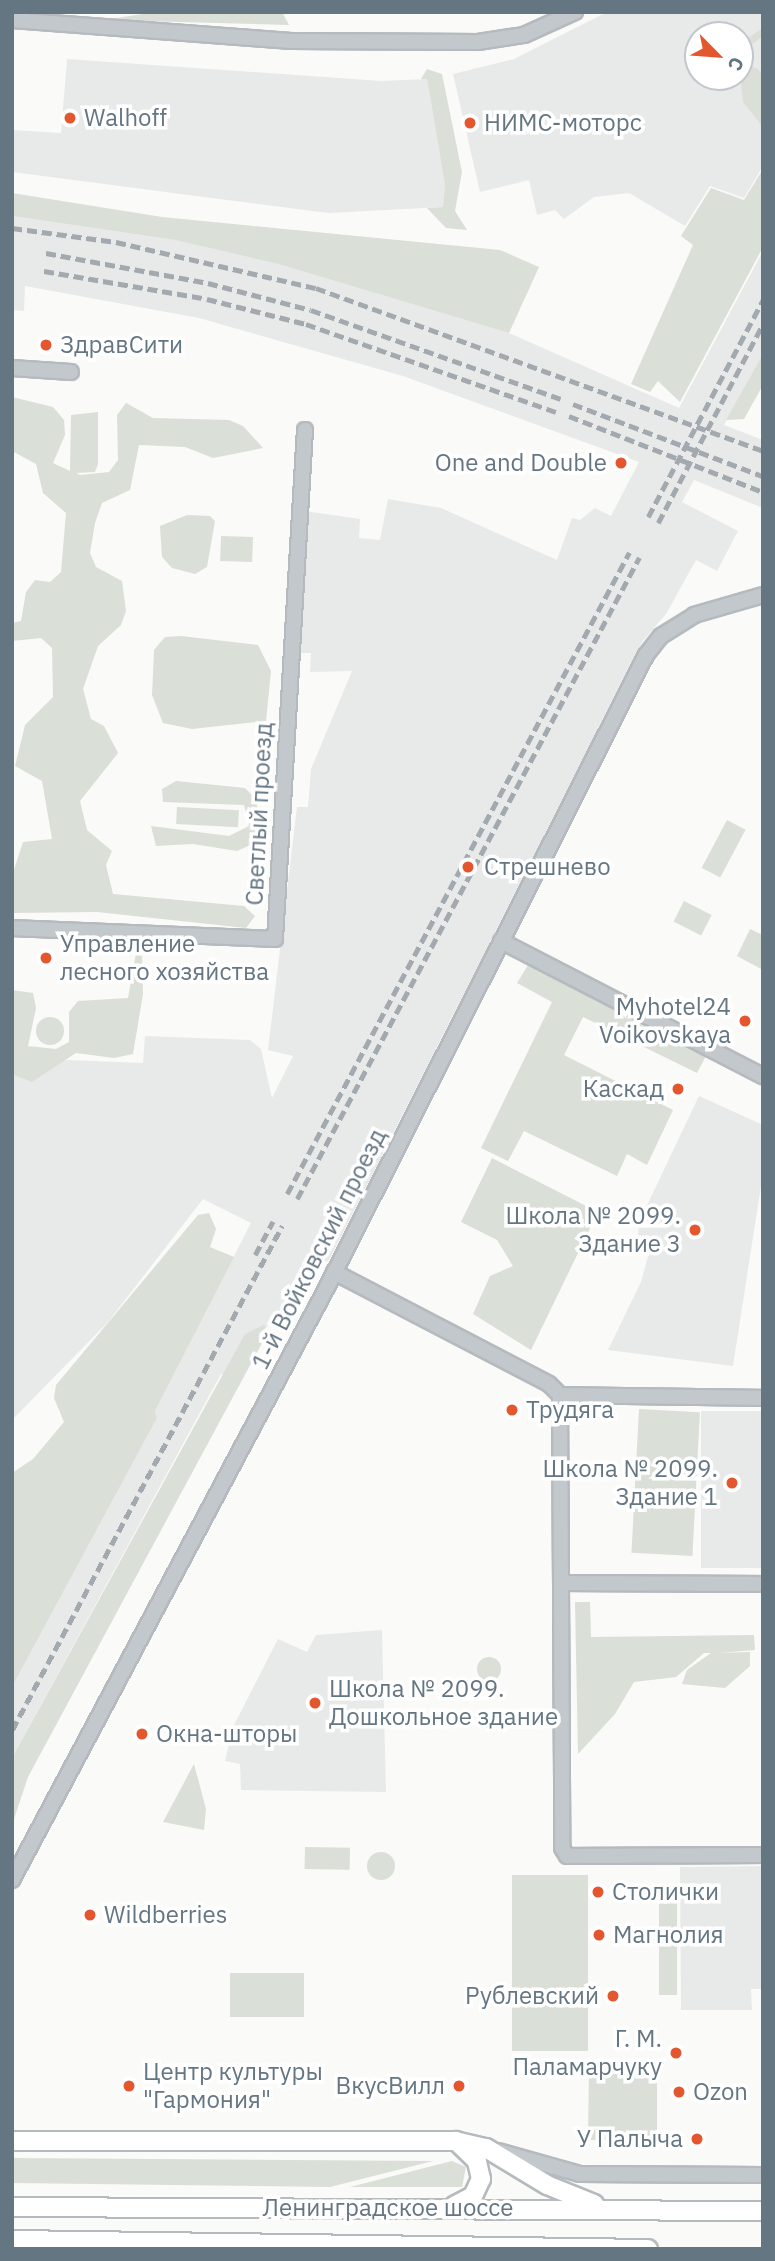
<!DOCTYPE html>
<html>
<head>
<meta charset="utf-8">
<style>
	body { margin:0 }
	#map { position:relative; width:775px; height:2261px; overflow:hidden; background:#fafaf8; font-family:"IBM Plex Sans",sans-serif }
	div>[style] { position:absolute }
	.built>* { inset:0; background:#e8e9e9; transform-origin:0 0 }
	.green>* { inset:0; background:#dadfd7; transform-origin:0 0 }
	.round { border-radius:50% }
	.roads { filter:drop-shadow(2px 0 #b5babe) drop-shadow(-2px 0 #b5babe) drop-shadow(0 2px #b5babe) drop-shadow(0 -2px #b5babe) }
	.minor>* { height:14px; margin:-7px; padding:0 7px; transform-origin:7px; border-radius:7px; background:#c3c8cc }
	.major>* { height:18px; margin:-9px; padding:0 9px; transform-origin:9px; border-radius:9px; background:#fff }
	.rail>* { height:4.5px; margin-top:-2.25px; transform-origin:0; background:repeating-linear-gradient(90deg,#a2aab0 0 10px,transparent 0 15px) }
	.dots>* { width:19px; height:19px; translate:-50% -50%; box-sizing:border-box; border:4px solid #fff; border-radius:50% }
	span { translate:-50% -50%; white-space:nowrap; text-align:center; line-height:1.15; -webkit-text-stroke:7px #fff; paint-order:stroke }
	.poi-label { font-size:24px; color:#657683 }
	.left { translate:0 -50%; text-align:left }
	.right { translate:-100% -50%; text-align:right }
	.street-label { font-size:24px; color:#657683 }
	.frame { position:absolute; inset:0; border:14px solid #657683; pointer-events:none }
	.north { position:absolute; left:684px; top:21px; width:70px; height:70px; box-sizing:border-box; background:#fff; border:2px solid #c1c8cd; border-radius:50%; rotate:115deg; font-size:19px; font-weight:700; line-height:28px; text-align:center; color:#657683 }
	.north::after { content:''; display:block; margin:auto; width:24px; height:32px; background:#e4572e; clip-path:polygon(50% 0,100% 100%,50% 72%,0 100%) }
</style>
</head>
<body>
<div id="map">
	<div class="built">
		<div style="clip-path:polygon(evenodd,607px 12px,763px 12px,763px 166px,744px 198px,710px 186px,685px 226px,629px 193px,594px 197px,564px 219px,555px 210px,537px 215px,529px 180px,480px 192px,453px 74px,514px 59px,607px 12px,698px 35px,740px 35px,740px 77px,698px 77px,698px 35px)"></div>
		<div style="clip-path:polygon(67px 59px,381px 81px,427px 79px,445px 185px,443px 207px,328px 213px,12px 172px,12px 130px,61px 133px)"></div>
		<div style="clip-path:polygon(12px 216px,175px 240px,278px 264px,509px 333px,679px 408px,763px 251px,763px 354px,724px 425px,763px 440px,763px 508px,694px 480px,682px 502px,738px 531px,717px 571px,696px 560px,666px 614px,642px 642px,329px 1260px,311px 1268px,283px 1321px,273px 1316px,240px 1378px,221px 1374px,12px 1758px,12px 1687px,157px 1418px,155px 1411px,251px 1223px,203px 1199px,108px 1322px,12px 1420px,12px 1073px,67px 1060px,143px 1063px,145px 1036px,250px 1040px,261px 1049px,272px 1098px,293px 1056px,268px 1050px,297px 807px,308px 807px,311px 769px,352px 671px,310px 672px,311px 653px,299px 653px,305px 511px,360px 519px,359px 538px,380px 540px,388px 499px,441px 508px,557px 560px,572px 518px,580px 520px,595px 508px,611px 516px,639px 462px,403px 376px,199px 318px,25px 286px,24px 311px,12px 310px)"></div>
		<div style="clip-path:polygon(699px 1096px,763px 1125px,763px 1173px,733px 1366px,608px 1350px,641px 1282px,650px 1249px,637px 1241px,640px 1220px)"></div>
		<div style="left:701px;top:1411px;width:62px;height:157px"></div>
		<div style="clip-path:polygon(382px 1630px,386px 1792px,241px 1790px,240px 1764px,225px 1761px,233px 1727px,278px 1639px,307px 1652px,316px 1635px)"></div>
		<div style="clip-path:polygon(763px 1866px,763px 1989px,751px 1989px,752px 2010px,681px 2010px,680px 1867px)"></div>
	</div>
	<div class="green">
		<div style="clip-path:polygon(156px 12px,282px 12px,289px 25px,103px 20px)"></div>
		<div style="clip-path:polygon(763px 28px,763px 36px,743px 51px,745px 61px,763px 73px,763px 127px,743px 102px,740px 74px,740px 43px)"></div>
		<div style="clip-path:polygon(427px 69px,442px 74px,462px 172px,455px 211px,467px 230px,446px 228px,427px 208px,443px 207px,445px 185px,427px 79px,421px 79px)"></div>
		<div style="clip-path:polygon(763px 169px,763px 247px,680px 402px,658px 381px,650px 392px,631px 384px,693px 245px,681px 236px,711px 188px,744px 200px)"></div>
		<div style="clip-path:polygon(12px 193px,162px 217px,500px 250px,539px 267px,509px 333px,278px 264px,175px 240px,12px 216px)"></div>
		<div style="clip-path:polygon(763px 354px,763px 385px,744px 419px,726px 420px)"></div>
		<div style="clip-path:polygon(12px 397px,53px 407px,64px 420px,65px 435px,53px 463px,70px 471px,71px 415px,98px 412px,98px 464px,95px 472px,76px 473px,80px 475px,109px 472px,118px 460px,117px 415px,126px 403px,153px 418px,229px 420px,243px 426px,263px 448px,213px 458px,185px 447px,139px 445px,130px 490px,102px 503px,95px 523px,90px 553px,96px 567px,122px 581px,126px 611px,121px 625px,98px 646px,83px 689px,91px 719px,104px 726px,118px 753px,80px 801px,87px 830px,112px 851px,106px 865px,113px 894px,244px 906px,255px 916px,246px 928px,97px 912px,12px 913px,12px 876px,23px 842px,52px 839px,42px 781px,15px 766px,25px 725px,53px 697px,52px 648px,41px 638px,12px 641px,12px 623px,21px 621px,26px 592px,35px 580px,50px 582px,61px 572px,66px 513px,43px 493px,36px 464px,12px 451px)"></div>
		<div style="clip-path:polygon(187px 515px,210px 516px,215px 521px,207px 567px,195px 574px,172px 568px,162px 557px,160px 526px)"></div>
		<div style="left:221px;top:536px;width:32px;height:25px;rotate:2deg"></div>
		<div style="clip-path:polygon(181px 636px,258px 645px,271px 671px,266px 721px,192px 729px,163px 723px,152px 695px,154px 650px,165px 637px)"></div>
		<div style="clip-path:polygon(176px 781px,245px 788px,256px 799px,261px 828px,257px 842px,237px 851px,193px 844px,156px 846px,151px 826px,229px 836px,249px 826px,244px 805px,163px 802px,162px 789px)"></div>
		<div style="left:177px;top:807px;width:62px;height:17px;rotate:3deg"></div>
		<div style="left:727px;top:820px;width:21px;height:54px;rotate:28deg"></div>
		<div style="left:684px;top:901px;width:31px;height:23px;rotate:27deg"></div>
		<div style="clip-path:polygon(750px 929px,763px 935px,763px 970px,737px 956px)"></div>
		<div style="clip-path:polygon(142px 949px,143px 994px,133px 1054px,114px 1058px,76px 1053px,32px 1082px,12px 1074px,12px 990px,33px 993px,36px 1008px,28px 1046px,56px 1049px,69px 1042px,69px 1012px,78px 1001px,128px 998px,136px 953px)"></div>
		<div style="clip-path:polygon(528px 965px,706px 1056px,697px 1073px,583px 1017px,564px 1055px,673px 1110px,647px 1165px,627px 1154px,617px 1176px,524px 1131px,508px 1161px,481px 1148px,552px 1002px,517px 983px)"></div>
		<div class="round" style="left:36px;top:1017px;width:28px;height:28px"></div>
		<div style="clip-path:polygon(492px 1158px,598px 1212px,531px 1350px,473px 1314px,490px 1276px,513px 1266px,497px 1240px,461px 1222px)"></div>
		<div style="clip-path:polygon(209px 1213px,216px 1229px,210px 1247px,234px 1257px,155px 1411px,157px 1418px,12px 1687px,12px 1473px,33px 1459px,64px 1422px,54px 1398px,56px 1385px,198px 1215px)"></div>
		<div style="clip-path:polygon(264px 1325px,268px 1332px,28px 1777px,12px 1825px,12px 1758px,245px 1334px)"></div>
		<div style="left:639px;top:1409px;width:61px;height:144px;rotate:3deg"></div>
		<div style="clip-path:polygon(575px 1602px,590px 1602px,591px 1637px,754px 1635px,755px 1650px,718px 1653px,750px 1652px,750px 1666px,725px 1688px,682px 1684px,687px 1670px,711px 1653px,704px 1653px,676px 1677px,634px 1682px,615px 1714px,578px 1754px)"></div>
		<div class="round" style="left:477px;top:1657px;width:24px;height:24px"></div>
		<div style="clip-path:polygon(194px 1764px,206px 1809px,204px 1830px,163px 1822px)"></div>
		<div style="left:305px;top:1847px;width:45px;height:22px;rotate:1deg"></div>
		<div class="round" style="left:367px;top:1852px;width:28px;height:28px"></div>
		<div style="left:512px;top:1875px;width:76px;height:176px"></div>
		<div style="left:659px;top:1902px;width:18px;height:93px"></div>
		<div style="left:230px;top:1973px;width:74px;height:44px"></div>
		<div style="clip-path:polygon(594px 2063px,657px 2063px,657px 2140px,588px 2140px,589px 2069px)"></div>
		<div style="clip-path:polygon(12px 2158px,433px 2161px,330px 2187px,12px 2183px)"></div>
		<div style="clip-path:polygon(452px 2161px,466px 2167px,462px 2187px,350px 2187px)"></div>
	</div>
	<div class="roads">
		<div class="minor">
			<div style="left:12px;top:20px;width:280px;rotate:4.3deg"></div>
			<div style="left:291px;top:41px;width:187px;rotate:0.3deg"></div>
			<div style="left:478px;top:42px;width:47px;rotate:-8.7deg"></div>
			<div style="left:524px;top:35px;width:56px;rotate:-24.3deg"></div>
			<div style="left:12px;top:368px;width:59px;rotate:3.9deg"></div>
			<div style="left:12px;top:928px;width:263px;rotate:2.4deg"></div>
			<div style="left:275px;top:939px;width:510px;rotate:-86.63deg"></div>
			<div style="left:501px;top:941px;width:295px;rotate:27.3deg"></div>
			<div style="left:334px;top:1272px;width:242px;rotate:27.5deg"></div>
			<div style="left:549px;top:1384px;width:16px;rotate:45deg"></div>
			<div style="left:560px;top:1395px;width:453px;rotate:89.7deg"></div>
			<div style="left:562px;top:1848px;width:9px;rotate:58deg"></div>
			<div style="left:567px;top:1856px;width:196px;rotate:-0.3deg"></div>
			<div style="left:560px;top:1395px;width:203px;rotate:0.8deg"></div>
			<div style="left:562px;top:1583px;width:201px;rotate:0.3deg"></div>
			<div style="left:12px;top:1880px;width:671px;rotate:-62.02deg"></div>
			<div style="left:327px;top:1287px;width:708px;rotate:-63.22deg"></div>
			<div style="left:646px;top:655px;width:24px;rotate:-52deg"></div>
			<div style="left:661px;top:636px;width:39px;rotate:-32deg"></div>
			<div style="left:694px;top:615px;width:72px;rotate:-16.2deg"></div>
			<div style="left:498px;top:2151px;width:85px;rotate:15.7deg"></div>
			<div style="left:580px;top:2174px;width:183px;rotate:0.3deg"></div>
		</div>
		<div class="major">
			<div style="left:12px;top:2141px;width:443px"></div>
			<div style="left:455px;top:2141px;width:32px;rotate:13deg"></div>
			<div style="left:486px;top:2148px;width:71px;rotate:31.2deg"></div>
			<div style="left:547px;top:2185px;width:51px;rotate:22deg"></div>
			<div style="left:454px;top:2206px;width:21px;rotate:-28deg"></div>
			<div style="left:473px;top:2196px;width:19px;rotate:-65deg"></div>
			<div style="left:481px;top:2179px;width:18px;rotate:-103deg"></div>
			<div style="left:477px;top:2161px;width:29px;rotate:-136deg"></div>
			<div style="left:12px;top:2207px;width:751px;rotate:0.31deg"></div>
			<div style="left:12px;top:2240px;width:636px;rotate:0.81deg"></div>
		</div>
	</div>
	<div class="rail">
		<div style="left:12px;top:228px;width:105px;rotate:7.7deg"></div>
		<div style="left:116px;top:242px;width:205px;rotate:13deg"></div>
		<div style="left:316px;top:288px;width:476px;rotate:20deg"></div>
		<div style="left:46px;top:253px;width:165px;rotate:10.5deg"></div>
		<div style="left:208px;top:283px;width:106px;rotate:14.7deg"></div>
		<div style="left:311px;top:310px;width:265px;rotate:19.6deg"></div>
		<div style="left:44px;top:271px;width:165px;rotate:9.7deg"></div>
		<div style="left:207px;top:299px;width:102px;rotate:14.2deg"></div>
		<div style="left:306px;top:324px;width:265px;rotate:19.4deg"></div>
		<div style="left:573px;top:404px;width:203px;rotate:20.8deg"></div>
		<div style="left:569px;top:416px;width:208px;rotate:21.4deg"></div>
		<div style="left:648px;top:517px;width:246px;rotate:-62.1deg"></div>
		<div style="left:658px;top:523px;width:225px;rotate:-62.2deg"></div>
		<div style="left:287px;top:1194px;width:727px;rotate:-61.92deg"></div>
		<div style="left:297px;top:1199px;width:727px;rotate:-61.92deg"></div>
		<div style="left:255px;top:1255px;width:38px;rotate:-62deg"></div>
		<div style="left:12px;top:1730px;width:572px;rotate:-61.82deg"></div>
	</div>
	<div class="dots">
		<div style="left:70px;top:118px;background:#e4572e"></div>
		<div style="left:470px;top:123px;background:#e4572e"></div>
		<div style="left:46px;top:345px;background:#e4572e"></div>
		<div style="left:621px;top:463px;background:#e4572e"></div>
		<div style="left:468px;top:867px;background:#e4572e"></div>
		<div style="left:46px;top:958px;background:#e4572e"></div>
		<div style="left:745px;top:1021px;background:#e4572e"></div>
		<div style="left:678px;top:1089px;background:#e4572e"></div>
		<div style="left:695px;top:1230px;background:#e4572e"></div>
		<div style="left:512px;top:1410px;background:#e4572e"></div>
		<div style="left:732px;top:1483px;background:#e4572e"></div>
		<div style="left:315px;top:1703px;background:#e4572e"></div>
		<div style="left:142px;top:1734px;background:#e4572e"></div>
		<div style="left:598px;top:1892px;background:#e4572e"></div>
		<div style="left:90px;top:1915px;background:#e4572e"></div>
		<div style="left:599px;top:1935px;background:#e4572e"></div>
		<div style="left:613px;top:1996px;background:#e4572e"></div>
		<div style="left:676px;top:2053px;background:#e4572e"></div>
		<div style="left:129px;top:2086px;background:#e4572e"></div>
		<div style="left:459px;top:2086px;background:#e4572e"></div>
		<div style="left:679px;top:2092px;background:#e4572e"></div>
		<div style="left:697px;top:2139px;background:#e4572e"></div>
	</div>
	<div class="poi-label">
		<span class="left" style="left:84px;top:118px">Walhoff</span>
		<span class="left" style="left:484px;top:123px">НИМС-моторс</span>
		<span class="left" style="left:60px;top:345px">ЗдравСити</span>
		<span class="right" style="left:607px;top:463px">One and Double</span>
		<span class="left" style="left:484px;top:867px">Стрешнево</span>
		<span class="left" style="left:60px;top:958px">Управление<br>лесного хозяйства</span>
		<span class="right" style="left:731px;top:1021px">Myhotel24<br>Voikovskaya</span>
		<span class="right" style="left:664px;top:1089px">Каскад</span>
		<span class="right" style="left:681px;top:1230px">Школа № 2099.<br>Здание 3</span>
		<span class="left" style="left:526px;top:1410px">Трудяга</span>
		<span class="right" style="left:718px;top:1483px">Школа № 2099.<br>Здание 1</span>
		<span class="left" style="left:329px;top:1703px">Школа № 2099.<br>Дошкольное здание</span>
		<span class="left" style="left:156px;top:1734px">Окна-шторы</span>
		<span class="left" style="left:612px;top:1892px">Столички</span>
		<span class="left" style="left:104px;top:1915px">Wildberries</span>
		<span class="left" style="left:613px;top:1935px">Магнолия</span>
		<span class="right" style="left:599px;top:1996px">Рублевский</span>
		<span class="right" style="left:662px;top:2053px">Г. М.<br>Паламарчуку</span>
		<span class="left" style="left:143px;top:2086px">Центр культуры<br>"Гармония"</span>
		<span class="right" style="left:445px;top:2086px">ВкусВилл</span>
		<span class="left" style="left:693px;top:2092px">Ozon</span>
		<span class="right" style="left:683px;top:2139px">У Палыча</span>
	</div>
	<div class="street-label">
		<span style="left:259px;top:814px;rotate:-87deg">Светлый проезд</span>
		<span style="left:319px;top:1249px;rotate:-63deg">1-й Войковский проезд</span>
		<span style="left:388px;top:2208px">Ленинградское шоссе</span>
	</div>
	<div class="frame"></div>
	<div class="north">С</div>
</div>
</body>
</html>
